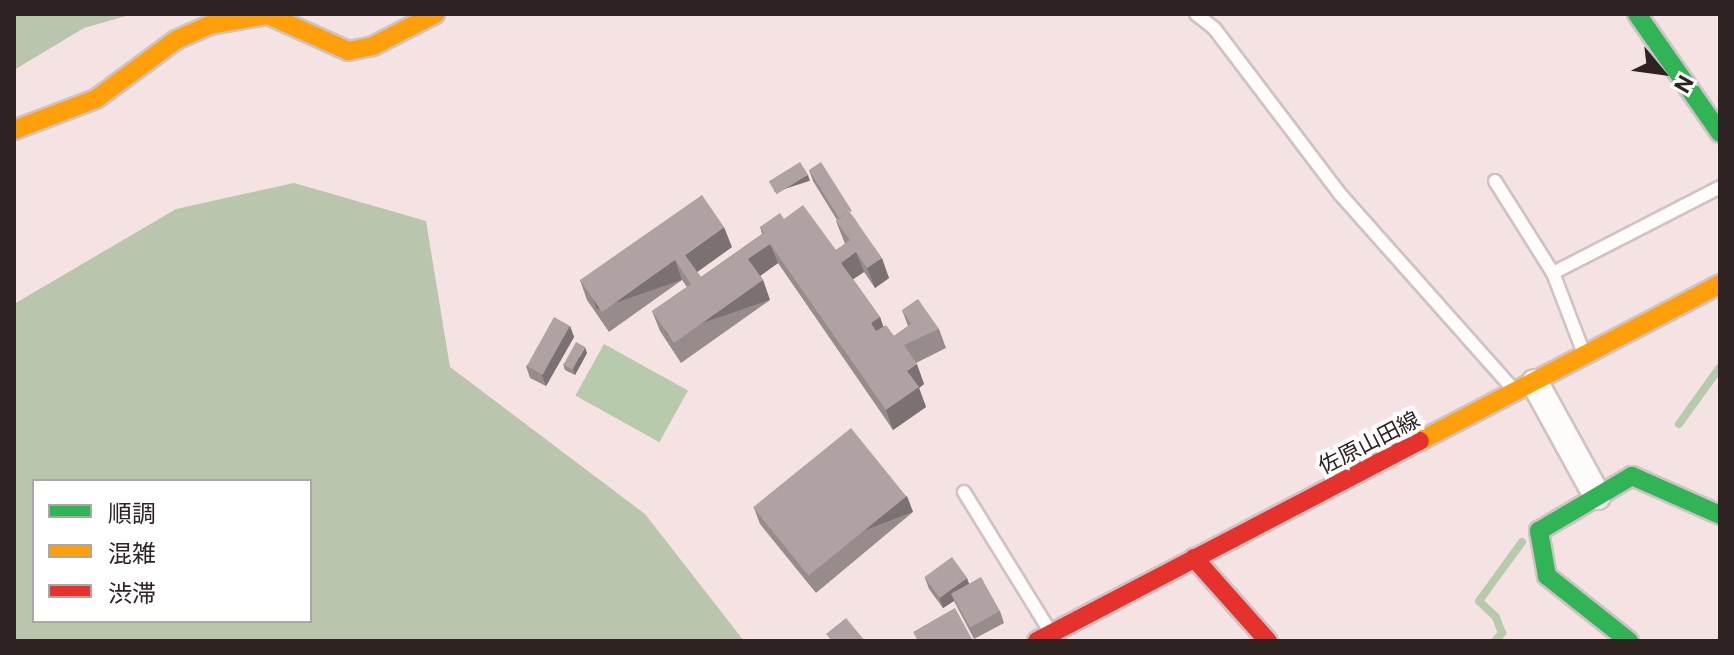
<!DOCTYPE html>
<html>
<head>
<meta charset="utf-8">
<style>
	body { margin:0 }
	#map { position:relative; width:1734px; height:655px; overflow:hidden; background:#f5e3e4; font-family:Roboto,"Noto Sans JP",sans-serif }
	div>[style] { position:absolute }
	.forest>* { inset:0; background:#bac5ad }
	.water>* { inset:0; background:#b7caab; transform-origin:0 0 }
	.stream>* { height:8px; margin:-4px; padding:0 4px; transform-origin:4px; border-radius:4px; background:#b7caab }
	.roads { filter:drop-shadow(2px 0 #cfc2c2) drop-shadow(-2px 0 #cfc2c2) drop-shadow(0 2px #cfc2c2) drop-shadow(0 -2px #cfc2c2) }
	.lane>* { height:12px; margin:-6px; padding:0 6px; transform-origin:6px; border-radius:6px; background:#fefbfb }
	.street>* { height:26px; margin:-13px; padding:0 13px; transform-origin:13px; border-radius:13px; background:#fefbfb }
	.fast>* { height:18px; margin:-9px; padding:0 9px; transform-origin:9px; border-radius:9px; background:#30b455 }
	.slow>* { height:18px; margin:-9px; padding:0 9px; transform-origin:9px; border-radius:9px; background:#ff9f0a }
	.jam>* { height:18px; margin:-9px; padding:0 9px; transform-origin:9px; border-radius:9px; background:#e5322d }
	.wall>* { inset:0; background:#978b8c }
	.shaded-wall>* { inset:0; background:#7b7172; transform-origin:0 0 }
	.building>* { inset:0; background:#b0a2a3; transform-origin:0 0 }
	span { translate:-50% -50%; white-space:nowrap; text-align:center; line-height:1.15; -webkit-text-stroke:8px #fff; paint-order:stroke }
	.street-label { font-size:22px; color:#2e2223 }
	.frame { position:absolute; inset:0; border:16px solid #2e2223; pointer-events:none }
	.legend { position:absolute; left:32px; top:479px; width:280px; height:144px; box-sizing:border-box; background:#fff; border:2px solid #aba7a7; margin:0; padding:10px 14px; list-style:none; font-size:24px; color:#2e2223 }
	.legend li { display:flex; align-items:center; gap:16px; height:40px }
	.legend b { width:40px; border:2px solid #aba7a7 }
	.north { position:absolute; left:1622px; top:32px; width:80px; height:80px; -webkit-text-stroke:6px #fff; paint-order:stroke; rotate:119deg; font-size:22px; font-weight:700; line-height:32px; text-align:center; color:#2e2223 }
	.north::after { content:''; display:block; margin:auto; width:28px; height:36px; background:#2e2223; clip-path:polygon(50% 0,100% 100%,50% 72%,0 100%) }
</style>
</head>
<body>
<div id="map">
	<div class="forest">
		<div style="clip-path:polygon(14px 14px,133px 14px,84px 28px,14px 70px)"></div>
		<div style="clip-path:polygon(evenodd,294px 183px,426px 221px,450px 367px,645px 514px,744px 641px,14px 641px,14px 304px,176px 209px,294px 183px,34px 481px,310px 481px,310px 621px,34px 621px,34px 481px)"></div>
	</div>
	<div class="water">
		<div style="left:604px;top:344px;width:96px;height:59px;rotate:29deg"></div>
	</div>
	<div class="stream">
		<div style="left:1679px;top:424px;width:70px;rotate:-54.3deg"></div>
		<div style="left:1495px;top:641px;width:11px;rotate:-49deg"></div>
		<div style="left:1502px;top:633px;width:17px;rotate:-111deg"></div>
		<div style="left:1496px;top:617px;width:23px;rotate:-137deg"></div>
		<div style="left:1479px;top:601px;width:73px;rotate:-53.9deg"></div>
	</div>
	<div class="roads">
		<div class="lane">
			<div style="left:1196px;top:14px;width:23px;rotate:38deg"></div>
			<div style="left:1214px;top:28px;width:208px;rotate:52.8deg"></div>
			<div style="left:1340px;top:194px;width:259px;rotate:48.4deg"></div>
			<div style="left:1495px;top:181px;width:109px;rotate:57.8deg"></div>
			<div style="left:1553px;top:273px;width:84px;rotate:69deg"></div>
			<div style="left:1553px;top:273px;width:188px;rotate:-27.2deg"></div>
			<div style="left:964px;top:492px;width:163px;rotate:58.3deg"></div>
		</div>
		<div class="street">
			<div style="left:1535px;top:383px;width:129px;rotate:61.2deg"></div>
		</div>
		<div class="fast">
			<div style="left:1637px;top:14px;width:145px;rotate:55.1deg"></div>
			<div style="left:1629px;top:641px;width:105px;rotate:-141.6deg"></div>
			<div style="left:1547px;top:576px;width:46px;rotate:-100.1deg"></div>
			<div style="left:1539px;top:531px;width:108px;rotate:-30.6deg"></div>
			<div style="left:1632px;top:476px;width:96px;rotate:23.9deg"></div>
		</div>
		<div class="slow">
			<div style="left:14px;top:130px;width:88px;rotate:-20.7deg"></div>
			<div style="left:96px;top:99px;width:99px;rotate:-36.4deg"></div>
			<div style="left:176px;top:40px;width:37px;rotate:-24deg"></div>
			<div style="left:210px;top:25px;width:59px;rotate:-9.8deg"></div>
			<div style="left:268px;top:15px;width:88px;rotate:24.2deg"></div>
			<div style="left:348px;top:51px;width:25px;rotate:-11deg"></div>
			<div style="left:373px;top:46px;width:70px;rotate:-27.3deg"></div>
			<div style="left:1420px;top:441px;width:339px;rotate:-27.6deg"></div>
		</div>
		<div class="jam">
			<div style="left:1194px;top:558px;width:111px;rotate:48.3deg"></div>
			<div style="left:1037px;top:641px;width:432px;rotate:-27.6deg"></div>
		</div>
	</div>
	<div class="wall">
		<div style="clip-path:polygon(809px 170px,855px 219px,889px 278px,875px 288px,864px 272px,853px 279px,880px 317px,883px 326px,894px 336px,908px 326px,902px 310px,939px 329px,946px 348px,916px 363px,924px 384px,919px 388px,926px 407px,893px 430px,778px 263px,760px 275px,763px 280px,770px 300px,681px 363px,660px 331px,652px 311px,687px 287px,682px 280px,609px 332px,587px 300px,580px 280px,732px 247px,697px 272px,701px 277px,762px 234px,760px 227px,784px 219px,836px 250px,845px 244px,836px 221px,837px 220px,813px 181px)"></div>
		<div style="clip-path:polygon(570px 326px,574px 337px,546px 386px,530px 378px,526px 366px)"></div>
		<div style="clip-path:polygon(587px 353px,575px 375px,565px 370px,563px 364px)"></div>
		<div style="clip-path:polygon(754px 508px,913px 512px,816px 593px,760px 524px)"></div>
		<div style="clip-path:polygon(925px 578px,969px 584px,1000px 611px,1004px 623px,974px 639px,954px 601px,943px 608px,929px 589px)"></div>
	</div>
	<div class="shaded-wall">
		<div style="left:808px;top:175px;width:6px;height:37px;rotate:72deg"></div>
		<div style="clip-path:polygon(724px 227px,732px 247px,693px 275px,685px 255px)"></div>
		<div style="clip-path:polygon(770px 244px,778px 263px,756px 279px,748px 259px)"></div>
		<div style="clip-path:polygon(856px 252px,864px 272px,849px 282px,841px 263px)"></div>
		<div style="clip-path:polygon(882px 258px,889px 278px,875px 288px,867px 268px)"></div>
		<div style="left:675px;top:260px;width:21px;height:90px;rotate:71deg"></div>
		<div style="left:763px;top:280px;width:21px;height:109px;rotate:71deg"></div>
		<div style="clip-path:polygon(880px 317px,887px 337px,878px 343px,871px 323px)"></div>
		<div style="clip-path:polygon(570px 326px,574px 337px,546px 386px,542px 375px)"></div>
		<div style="clip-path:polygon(585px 347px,587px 353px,575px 375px,573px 369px)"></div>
		<div style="clip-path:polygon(917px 364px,924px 384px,919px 388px,926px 407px,893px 430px,886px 410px,907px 371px)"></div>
		<div style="left:907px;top:496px;width:17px;height:126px;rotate:69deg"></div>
		<div style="clip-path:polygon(967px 578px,971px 589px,951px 594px,954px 601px,943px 608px,939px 597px)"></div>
	</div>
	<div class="building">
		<div style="left:800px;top:162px;width:15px;height:37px;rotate:58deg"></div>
		<div style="clip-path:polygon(821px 162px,852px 211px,850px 212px,849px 211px,839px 218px,809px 170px)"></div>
		<div style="clip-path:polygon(702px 195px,724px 227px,685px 255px,701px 277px,764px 233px,760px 227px,780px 213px,784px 219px,803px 205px,836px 250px,850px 240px,836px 221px,849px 211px,882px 258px,867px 268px,856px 252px,841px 263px,880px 317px,871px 323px,876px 331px,886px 325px,894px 336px,911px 324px,902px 310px,918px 299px,939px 329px,904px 345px,917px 364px,907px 371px,919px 387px,886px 410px,770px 244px,748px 259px,763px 280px,674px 343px,652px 311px,691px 284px,675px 260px,602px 312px,580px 280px)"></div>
		<div style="left:554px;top:317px;width:18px;height:56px;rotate:29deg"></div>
		<div style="left:576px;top:342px;width:10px;height:26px;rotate:29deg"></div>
		<div style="left:851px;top:428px;width:88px;height:126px;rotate:51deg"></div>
		<div style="left:952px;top:557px;width:26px;height:34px;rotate:54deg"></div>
		<div style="left:981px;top:577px;width:39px;height:34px;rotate:61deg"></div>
		<div style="clip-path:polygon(955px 608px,973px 641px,918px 641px,913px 632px)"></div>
		<div style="clip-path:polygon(846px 618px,865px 641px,832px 641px,826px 634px)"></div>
	</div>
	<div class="street-label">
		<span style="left:1369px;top:443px;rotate:-27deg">佐原山田線</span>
	</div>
	<div class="frame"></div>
	<ul class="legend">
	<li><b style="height:10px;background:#30b455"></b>順調</li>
	<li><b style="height:10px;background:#ff9f0a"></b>混雑</li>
	<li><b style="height:10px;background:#e5322d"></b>渋滞</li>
	</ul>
	<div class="north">N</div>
</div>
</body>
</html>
